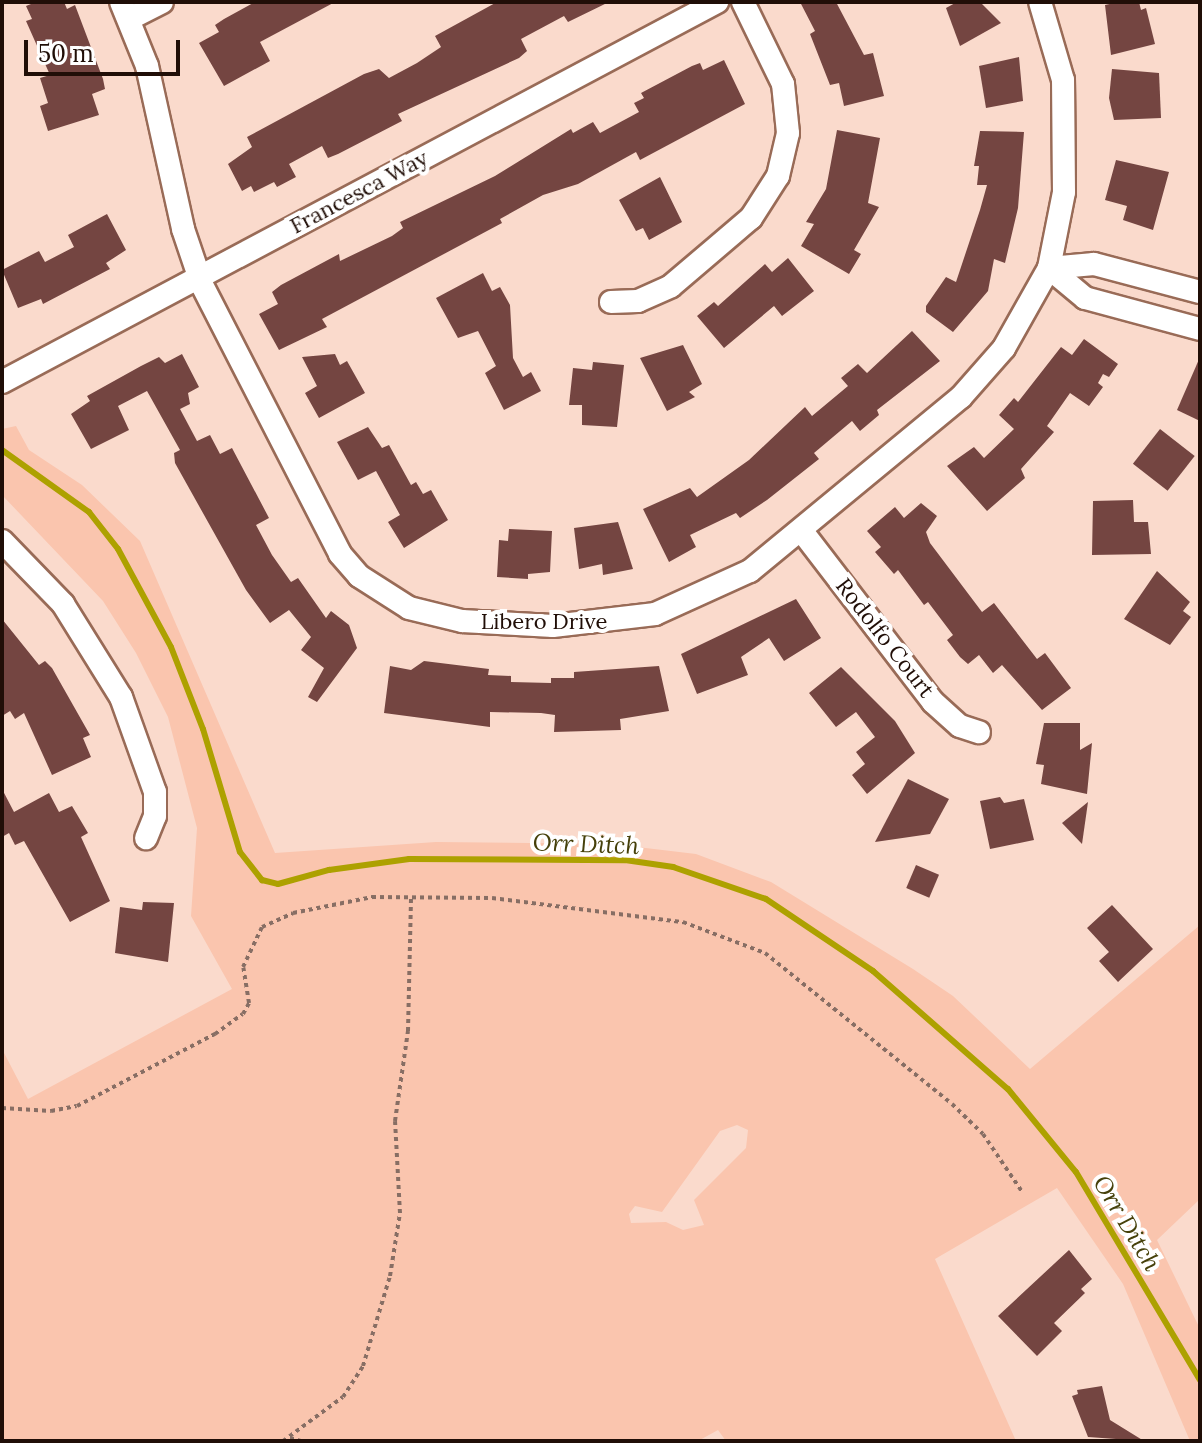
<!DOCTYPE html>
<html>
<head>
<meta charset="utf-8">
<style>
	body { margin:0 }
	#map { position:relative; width:1202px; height:1443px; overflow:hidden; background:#fadacc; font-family:Lora,serif }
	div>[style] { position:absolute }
	.green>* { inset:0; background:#fac5ae }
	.stream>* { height:6px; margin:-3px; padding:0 3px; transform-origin:3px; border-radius:3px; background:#ada100 }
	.building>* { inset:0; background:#744541; transform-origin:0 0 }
	.path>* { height:4px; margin-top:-2px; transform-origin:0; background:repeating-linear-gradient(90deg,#876e64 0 4px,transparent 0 8px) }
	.roads { filter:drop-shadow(2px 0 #996b57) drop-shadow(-2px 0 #996b57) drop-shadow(0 2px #996b57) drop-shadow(0 -2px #996b57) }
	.street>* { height:22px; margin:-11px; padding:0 11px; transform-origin:11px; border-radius:11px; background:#fff }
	span { translate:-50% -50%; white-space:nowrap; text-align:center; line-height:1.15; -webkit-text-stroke:8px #fff; paint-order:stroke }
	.street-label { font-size:22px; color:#200e07 }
	.water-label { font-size:24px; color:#46410b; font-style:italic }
	.frame { position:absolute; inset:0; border:4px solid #200e07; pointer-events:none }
	.scale { position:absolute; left:24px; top:40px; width:156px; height:36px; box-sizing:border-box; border:4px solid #200e07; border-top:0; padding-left:10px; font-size:24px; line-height:28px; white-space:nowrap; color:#200e07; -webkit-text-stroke:6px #fff; paint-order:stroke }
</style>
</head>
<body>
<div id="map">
	<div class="green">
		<div style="clip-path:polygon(evenodd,16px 426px,29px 450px,82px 485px,140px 541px,275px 853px,436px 842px,612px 844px,696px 854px,771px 882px,913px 969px,953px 996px,1030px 1069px,1200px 925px,1200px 1199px,1157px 1240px,1200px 1329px,1200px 1441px,1190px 1441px,1123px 1284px,1057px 1188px,935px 1259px,1016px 1441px,726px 1441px,718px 1430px,698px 1441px,2px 1441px,2px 1049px,28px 1099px,232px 989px,191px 916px,197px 828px,168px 717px,136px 653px,103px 601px,2px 495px,2px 429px,16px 426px,737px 1125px,748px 1130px,746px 1148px,694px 1200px,704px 1225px,683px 1230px,666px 1222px,631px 1223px,629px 1214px,635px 1206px,662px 1212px,720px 1131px,737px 1125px)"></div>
	</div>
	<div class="stream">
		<div style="left:2px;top:450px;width:107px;rotate:35.5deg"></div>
		<div style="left:89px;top:512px;width:47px;rotate:51.9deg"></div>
		<div style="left:118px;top:549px;width:111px;rotate:61.6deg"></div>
		<div style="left:171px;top:647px;width:88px;rotate:68.7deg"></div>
		<div style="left:203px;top:729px;width:128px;rotate:73.3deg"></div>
		<div style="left:240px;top:852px;width:36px;rotate:52deg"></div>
		<div style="left:262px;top:880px;width:16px;rotate:14deg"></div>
		<div style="left:278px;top:884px;width:53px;rotate:-15.4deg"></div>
		<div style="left:329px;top:870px;width:81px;rotate:-7.8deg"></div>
		<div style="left:409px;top:859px;width:216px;rotate:0.3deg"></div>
		<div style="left:625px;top:860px;width:49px;rotate:8.3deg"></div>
		<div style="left:673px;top:867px;width:98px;rotate:19deg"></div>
		<div style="left:766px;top:899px;width:129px;rotate:33.9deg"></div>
		<div style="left:873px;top:971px;width:179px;rotate:41.2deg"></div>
		<div style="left:1008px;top:1089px;width:107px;rotate:50.7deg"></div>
		<div style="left:1076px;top:1172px;width:242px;rotate:59.2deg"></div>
	</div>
	<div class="building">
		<div style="clip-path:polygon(36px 2px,64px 2px,67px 9px,75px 5px,103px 79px,105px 89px,92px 94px,99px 115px,48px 131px,40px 106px,48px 103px,40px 78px,50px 75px,26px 21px,32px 19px,26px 6px)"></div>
		<div style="clip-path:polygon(255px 2px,335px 2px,260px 42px,270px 61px,224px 86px,199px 43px,219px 32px,215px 25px,224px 19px)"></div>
		<div style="clip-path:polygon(497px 2px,609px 2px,568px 22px,564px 16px,521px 39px,527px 51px,519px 58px,398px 114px,402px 121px,338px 154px,328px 158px,322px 146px,289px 164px,296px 177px,277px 187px,274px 182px,254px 192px,251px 186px,242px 191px,228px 164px,252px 147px,247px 137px,364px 74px,379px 69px,389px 78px,417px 63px,441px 47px,435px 36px)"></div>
		<div style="clip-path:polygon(800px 2px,836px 2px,864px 55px,873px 53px,884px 96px,844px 106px,839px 83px,830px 85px,810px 34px,815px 31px)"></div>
		<div style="clip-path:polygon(957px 2px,980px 2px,1001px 23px,960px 46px,946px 8px)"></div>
		<div style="clip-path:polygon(1119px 2px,1139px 2px,1141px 10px,1146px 8px,1155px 44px,1111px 55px,1105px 5px)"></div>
		<div style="clip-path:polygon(1019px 57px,1023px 101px,986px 108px,979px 66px)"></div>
		<div style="clip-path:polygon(724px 60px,745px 104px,640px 160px,636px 152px,578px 184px,543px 195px,500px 219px,502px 223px,322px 319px,327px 327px,279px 350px,259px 314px,278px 304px,272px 292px,281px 285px,339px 254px,340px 261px,392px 236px,403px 228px,400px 222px,495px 176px,571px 129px,573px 133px,593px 122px,600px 133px,639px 112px,634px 103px,644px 98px,641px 93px,692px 66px,700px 63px,703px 70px)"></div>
		<div style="clip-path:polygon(1112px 69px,1159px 73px,1161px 118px,1114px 120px,1109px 98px)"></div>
		<div style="clip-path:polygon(837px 130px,880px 138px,868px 203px,879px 207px,854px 250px,861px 254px,849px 274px,801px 246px,814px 224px,806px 222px,826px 189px)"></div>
		<div style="clip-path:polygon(980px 131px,1024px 132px,1018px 208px,1005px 263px,994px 259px,988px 291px,953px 332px,926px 312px,926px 306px,946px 277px,956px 282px,980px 210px,987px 185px,977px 185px,979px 166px,974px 166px)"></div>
		<div style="clip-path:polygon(1116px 160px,1169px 172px,1153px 230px,1123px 220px,1127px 206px,1105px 200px)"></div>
		<div style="clip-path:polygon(660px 177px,682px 222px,649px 240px,643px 228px,636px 231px,619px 200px)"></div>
		<div style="clip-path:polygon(107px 214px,126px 250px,106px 263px,110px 269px,43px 304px,41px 299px,18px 308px,2px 270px,39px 251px,45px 262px,74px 247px,68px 235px)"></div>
		<div style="clip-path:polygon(788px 258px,814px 291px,782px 316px,774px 306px,724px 348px,697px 316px,714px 302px,718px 306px,765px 264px,772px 272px)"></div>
		<div style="clip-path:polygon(483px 273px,492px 291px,500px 287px,510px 305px,513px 358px,523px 377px,531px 372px,541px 391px,504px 410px,485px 373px,496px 366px,478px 331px,458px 338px,436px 298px)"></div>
		<div style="clip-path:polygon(912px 331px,940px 361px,877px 410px,879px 415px,860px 431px,852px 421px,814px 453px,819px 459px,767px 500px,740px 518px,736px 513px,690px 535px,696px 547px,669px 562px,643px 509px,690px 488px,697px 497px,749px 460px,805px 407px,812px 416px,848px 386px,841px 378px,858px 364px,867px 373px)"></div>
		<div style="clip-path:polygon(1084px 339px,1118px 364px,1109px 377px,1103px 374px,1098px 383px,1103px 387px,1089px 406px,1070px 393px,1047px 426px,1054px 432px,1021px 469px,1025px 478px,987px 511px,947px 466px,974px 447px,984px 458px,1014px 429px,999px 415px,1014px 398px,1018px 402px,1061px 347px,1072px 355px)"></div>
		<div style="clip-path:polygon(683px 345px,702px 384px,689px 392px,695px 397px,667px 411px,640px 358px)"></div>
		<div style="clip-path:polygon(182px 354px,199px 387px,188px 393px,190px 404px,180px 409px,197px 441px,210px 435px,220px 454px,232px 448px,269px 518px,256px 525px,272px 555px,291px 582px,298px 578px,326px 618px,331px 611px,349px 625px,357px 648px,317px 702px,308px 697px,324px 668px,301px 650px,311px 637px,289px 610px,270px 623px,246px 590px,175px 463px,174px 453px,180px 450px,147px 391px,118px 406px,129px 430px,91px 449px,71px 414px,90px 401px,87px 396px,141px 366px,159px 357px,165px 363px)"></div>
		<div style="clip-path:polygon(335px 354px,340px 365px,347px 361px,365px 393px,319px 418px,305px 393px,317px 386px,302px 357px)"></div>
		<div style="clip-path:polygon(1200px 357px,1200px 421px,1177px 410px)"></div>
		<div style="clip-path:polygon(593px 362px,624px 365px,617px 427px,582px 425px,582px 405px,569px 405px,573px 368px,592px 370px)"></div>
		<div style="clip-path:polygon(368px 427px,382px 448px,389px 445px,411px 485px,416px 482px,423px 494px,431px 490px,448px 520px,404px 548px,388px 522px,400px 515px,376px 471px,358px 480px,337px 442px)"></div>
		<div style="left:1160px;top:429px;width:44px;height:44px;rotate:38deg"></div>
		<div style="clip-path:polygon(1133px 500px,1134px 522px,1148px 522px,1151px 554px,1092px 555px,1093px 501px)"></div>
		<div style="clip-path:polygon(921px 503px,937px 516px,926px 532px,930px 543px,982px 612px,994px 603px,1037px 659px,1045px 653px,1071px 688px,1042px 710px,1002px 665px,993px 673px,979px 655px,968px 664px,960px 657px,947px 640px,953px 635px,928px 602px,924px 605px,898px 570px,894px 574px,875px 552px,881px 547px,867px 531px,895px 507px,904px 518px)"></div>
		<div style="clip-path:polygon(618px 522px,633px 569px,603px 575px,602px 564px,579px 569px,574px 528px)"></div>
		<div style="clip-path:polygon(509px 529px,552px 531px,550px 572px,528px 574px,528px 579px,497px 577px,499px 540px,508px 541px)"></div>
		<div style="clip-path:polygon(1157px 571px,1190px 602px,1183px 611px,1191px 617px,1170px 645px,1124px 619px)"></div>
		<div style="clip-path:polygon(796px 599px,821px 638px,784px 661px,769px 638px,741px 657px,748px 675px,697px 694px,681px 654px)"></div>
		<div style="clip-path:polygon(2px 619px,39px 665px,45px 661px,52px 668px,90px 735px,83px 738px,91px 757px,52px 775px,24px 713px,15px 719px,10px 711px,2px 716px)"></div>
		<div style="clip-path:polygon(424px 661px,489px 669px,488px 675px,511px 676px,511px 682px,551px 683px,551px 678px,574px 678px,574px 672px,659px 666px,669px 711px,620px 719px,621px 730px,554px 732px,555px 715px,541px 713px,490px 712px,490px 727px,384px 713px,390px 666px,411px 670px)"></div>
		<div style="clip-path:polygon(841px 667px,895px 721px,915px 753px,867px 794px,852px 775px,865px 764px,856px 752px,875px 737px,856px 712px,836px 727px,809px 693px)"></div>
		<div style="clip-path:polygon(1044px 723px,1080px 723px,1080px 750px,1092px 743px,1087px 794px,1041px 784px,1044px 765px,1036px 764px)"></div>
		<div style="clip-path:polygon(908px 779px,949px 799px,930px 834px,875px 842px)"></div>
		<div style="clip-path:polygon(2px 789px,14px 812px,49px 793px,59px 812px,72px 806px,88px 833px,81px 837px,110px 901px,70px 922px,24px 841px,15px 845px,9px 833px,2px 837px)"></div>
		<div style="clip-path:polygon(1000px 797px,1004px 803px,1024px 799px,1034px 840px,990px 849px,980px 801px)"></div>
		<div style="clip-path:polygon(1088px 802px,1082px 844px,1062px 823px)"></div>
		<div style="left:916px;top:865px;width:25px;height:25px;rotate:23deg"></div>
		<div style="clip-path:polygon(143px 902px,174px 903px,168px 962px,115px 953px,120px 907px,142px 910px)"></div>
		<div style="clip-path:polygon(1112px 905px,1153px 949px,1118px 982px,1099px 961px,1109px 952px,1087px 928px)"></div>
		<div style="clip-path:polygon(1069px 1250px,1092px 1279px,1081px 1289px,1085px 1293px,1054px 1323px,1062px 1331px,1037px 1356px,998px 1316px)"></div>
		<div style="clip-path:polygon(1102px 1386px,1110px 1420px,1144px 1441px,1088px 1437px,1072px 1396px,1078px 1394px,1077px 1390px)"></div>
	</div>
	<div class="path">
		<div style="left:2px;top:1108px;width:49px;rotate:3.5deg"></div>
		<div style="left:51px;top:1111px;width:26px;rotate:-11deg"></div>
		<div style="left:77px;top:1106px;width:156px;rotate:-27.6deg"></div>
		<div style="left:215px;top:1034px;width:34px;rotate:-36deg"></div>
		<div style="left:243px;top:1014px;width:13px;rotate:-61deg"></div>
		<div style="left:249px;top:1003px;width:36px;rotate:-99deg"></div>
		<div style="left:243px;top:967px;width:44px;rotate:-64.6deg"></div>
		<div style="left:262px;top:927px;width:34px;rotate:-24deg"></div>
		<div style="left:293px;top:913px;width:81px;rotate:-11.4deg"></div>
		<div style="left:372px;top:897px;width:120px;rotate:0.5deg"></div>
		<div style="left:492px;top:898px;width:193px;rotate:7.2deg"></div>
		<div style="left:683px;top:922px;width:88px;rotate:20.7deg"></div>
		<div style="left:765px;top:953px;width:240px;rotate:38.9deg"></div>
		<div style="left:952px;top:1104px;width:43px;rotate:44.1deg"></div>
		<div style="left:983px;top:1134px;width:71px;rotate:55.9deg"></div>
		<div style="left:290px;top:1438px;width:11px;rotate:15deg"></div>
		<div style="left:283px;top:1441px;width:74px;rotate:-36.3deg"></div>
		<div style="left:343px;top:1397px;width:37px;rotate:-57deg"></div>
		<div style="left:363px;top:1366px;width:94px;rotate:-73.3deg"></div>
		<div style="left:390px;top:1276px;width:64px;rotate:-81deg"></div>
		<div style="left:400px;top:1213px;width:92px;rotate:-93.1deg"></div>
		<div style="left:395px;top:1121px;width:91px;rotate:-81.8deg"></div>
		<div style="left:408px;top:1031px;width:136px;rotate:-88.7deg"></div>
	</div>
	<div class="roads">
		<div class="street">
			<div style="left:121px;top:2px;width:69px;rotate:67.9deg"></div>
			<div style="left:147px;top:66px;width:167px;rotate:77.5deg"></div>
			<div style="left:183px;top:229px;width:59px;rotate:71.3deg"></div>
			<div style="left:202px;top:285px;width:302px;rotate:62.8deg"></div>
			<div style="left:340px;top:554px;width:29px;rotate:49deg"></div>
			<div style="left:359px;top:576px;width:59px;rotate:32.6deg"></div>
			<div style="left:409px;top:608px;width:55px;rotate:13.8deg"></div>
			<div style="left:462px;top:621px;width:91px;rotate:3.1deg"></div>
			<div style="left:553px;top:626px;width:103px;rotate:-6.7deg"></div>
			<div style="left:655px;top:614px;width:104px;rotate:-24.4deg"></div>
			<div style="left:750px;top:571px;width:273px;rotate:-39.5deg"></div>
			<div style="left:961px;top:397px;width:65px;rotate:-48.7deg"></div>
			<div style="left:1004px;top:348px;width:92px;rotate:-60.6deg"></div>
			<div style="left:1049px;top:268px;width:77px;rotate:-78.8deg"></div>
			<div style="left:1064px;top:192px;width:112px;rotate:-90.5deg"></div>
			<div style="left:1063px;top:80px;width:81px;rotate:-106.4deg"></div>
			<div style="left:129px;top:19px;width:37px;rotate:-27deg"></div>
			<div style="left:1200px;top:292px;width:110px;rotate:-165.2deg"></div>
			<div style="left:1094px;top:264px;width:45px;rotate:174.9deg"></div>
			<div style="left:1049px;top:268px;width:47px;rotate:39.8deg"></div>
			<div style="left:1085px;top:298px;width:119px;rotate:15.1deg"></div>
			<div style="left:611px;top:302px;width:27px;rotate:-2deg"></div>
			<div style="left:638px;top:301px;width:36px;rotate:-24deg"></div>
			<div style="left:671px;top:286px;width:105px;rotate:-40.4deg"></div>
			<div style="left:751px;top:218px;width:50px;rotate:-57.3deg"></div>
			<div style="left:778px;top:176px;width:44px;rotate:-76.9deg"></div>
			<div style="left:788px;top:133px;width:49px;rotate:-95.8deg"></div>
			<div style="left:783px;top:84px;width:91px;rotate:-116deg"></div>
			<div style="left:2px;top:382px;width:810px;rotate:-27.99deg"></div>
			<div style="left:801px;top:530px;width:217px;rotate:52.5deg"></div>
			<div style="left:933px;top:702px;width:36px;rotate:42deg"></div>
			<div style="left:960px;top:726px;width:20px;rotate:18deg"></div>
			<div style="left:2px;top:541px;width:88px;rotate:45.9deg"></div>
			<div style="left:63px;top:604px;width:110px;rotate:58.1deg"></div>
			<div style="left:121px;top:697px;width:101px;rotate:70.3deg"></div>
			<div style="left:155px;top:792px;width:24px;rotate:90deg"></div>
			<div style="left:155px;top:816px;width:24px;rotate:112deg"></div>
		</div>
	</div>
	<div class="street-label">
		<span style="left:359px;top:192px;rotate:-28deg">Francesca Way</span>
		<span style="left:544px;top:622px">Libero Drive</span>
		<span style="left:885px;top:638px;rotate:52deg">Rodolfo Court</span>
	</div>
	<div class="water-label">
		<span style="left:586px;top:844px;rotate:2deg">Orr Ditch</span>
		<span style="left:1127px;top:1223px;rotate:59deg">Orr Ditch</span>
	</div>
	<div class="frame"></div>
	<div class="scale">50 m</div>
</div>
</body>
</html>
